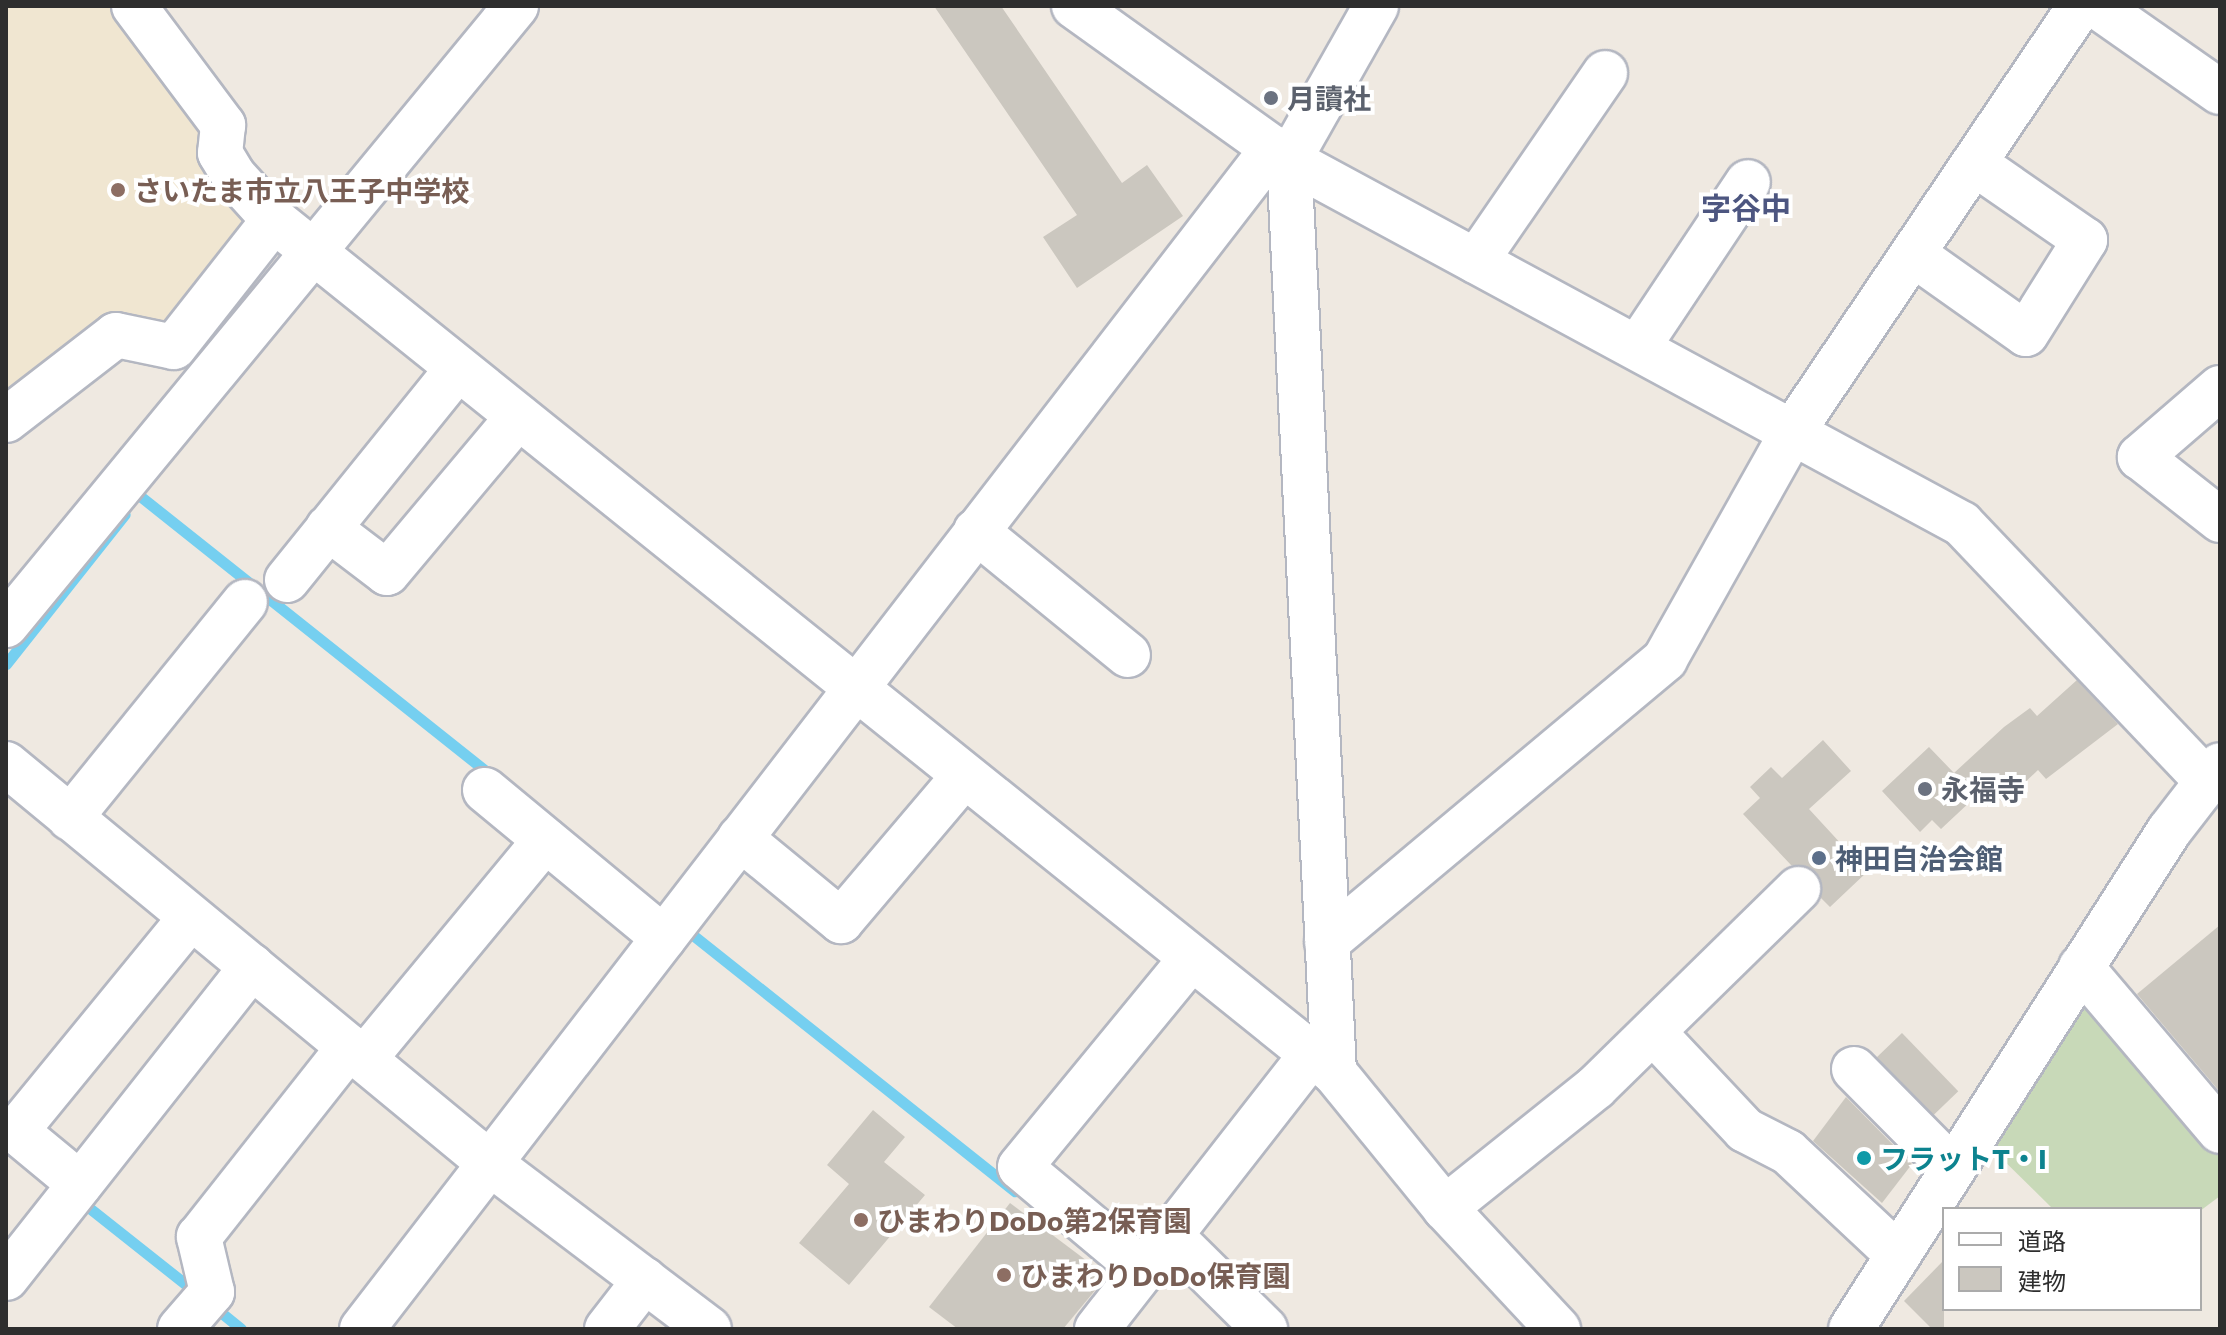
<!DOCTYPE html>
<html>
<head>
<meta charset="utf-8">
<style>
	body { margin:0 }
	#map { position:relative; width:2226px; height:1335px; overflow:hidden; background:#efe9e1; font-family:Commissioner,"Noto Sans JP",sans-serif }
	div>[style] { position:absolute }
	.education>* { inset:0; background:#f0e6d1 }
	.cemetery>* { inset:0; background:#c8d9b8 }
	.stream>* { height:11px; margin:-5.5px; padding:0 5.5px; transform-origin:5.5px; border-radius:5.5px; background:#75cff0 }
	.building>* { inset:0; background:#cbc7bf; transform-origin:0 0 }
	.roads { filter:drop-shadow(2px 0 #b4b7c1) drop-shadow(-2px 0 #b4b7c1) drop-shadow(0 2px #b4b7c1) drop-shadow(0 -2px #b4b7c1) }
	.minor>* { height:44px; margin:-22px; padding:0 22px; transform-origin:22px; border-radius:22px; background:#fff }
	.dots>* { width:22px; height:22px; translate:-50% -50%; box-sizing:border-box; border:4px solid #fff; border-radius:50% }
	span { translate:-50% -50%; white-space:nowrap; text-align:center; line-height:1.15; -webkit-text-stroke:8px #fff; paint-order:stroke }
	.worship-label { font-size:28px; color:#5b616d; font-weight:700 }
	.left { translate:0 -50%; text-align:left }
	.education-label { font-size:28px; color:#785e54; font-weight:700 }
	.service-label { font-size:28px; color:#4e5e75; font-weight:700 }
	.culture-label { font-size:28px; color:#0d838f; font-weight:700 }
	.neighbourhood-label { font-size:30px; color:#4d5680; font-weight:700 }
	.frame { position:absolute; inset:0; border:8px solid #2e2e2e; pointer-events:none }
	.legend { position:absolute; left:1942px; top:1207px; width:260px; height:104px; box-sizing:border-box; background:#fff; border:2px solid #ababab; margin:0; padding:10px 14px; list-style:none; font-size:24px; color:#2e2e2e }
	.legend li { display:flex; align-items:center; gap:16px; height:40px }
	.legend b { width:40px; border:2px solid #ababab }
</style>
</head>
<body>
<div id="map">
	<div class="education">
		<div style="clip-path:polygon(6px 6px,116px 6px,210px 131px,251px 220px,170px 332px,6px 409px)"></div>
	</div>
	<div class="cemetery">
		<div style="clip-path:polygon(2089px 999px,2220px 1152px,2220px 1196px,2200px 1211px,2053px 1209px,1991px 1148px)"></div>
	</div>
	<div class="stream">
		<div style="left:140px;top:496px;width:453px;rotate:38.5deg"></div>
		<div style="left:6px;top:664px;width:191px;rotate:-51.6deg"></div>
		<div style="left:684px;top:928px;width:423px;rotate:38.5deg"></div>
		<div style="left:78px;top:1199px;width:154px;rotate:38.4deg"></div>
		<div style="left:213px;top:1306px;width:36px;rotate:39deg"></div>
	</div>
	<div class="building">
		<div style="clip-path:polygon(934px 6px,1001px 6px,1122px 183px,1147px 165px,1183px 216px,1077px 288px,1043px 237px,1077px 215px)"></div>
		<div style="clip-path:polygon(2077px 680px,2118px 724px,2046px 779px,2038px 770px,2003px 803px,1987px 786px,1941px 829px,1932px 820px,1920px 832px,1882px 791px,1929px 747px,1954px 773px,2004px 727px,2030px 708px,2037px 716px)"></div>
		<div style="clip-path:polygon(1823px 740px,1851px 771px,1809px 809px,1867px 872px,1830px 907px,1821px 898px,1816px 872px,1791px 865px,1743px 814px,1760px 798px,1750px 787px,1771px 767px,1782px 778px)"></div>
		<div style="clip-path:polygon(2220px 925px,2220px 1092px,2137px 994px)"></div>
		<div style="left:1902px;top:1033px;width:81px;height:35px;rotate:46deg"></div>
		<div style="clip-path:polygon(1846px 1097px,1912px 1164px,1882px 1203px,1813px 1141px)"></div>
		<div style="clip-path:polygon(873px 1110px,905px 1137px,884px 1162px,925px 1195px,849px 1285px,799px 1243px,849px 1184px,827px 1165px)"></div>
		<div style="clip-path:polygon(1010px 1203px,1107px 1276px,1063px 1329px,958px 1329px,929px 1307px)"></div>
		<div style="clip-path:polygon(1944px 1260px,1944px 1329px,1932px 1329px,1904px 1301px)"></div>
	</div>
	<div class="roads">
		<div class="minor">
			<div style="left:134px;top:6px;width:149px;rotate:53.2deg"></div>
			<div style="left:223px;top:125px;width:28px;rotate:96deg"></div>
			<div style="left:220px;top:153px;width:26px;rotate:59deg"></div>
			<div style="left:233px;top:175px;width:61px;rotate:47.7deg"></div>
			<div style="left:274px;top:220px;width:1360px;rotate:38.79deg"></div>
			<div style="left:1334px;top:1072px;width:176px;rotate:50.8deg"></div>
			<div style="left:1445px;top:1208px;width:166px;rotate:47deg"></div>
			<div style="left:1074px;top:6px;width:264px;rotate:35.6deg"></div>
			<div style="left:1289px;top:160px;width:765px;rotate:28.41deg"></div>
			<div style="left:1962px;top:524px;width:355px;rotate:46.4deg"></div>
			<div style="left:2097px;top:6px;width:150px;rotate:35deg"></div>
			<div style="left:1913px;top:254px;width:138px;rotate:35.3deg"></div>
			<div style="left:2026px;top:334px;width:111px;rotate:-57.9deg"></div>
			<div style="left:2085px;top:240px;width:135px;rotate:-145.3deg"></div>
			<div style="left:1476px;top:261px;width:228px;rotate:-55.5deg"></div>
			<div style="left:1638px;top:347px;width:198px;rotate:-56.3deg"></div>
			<div style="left:2220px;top:388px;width:106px;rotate:139.2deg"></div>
			<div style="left:2140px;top:457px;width:102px;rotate:38.2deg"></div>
			<div style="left:6px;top:420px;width:139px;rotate:-37.7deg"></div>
			<div style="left:116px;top:335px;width:59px;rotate:11.7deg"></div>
			<div style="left:174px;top:347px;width:162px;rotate:-51.8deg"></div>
			<div style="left:328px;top:528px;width:74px;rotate:37.3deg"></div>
			<div style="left:387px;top:573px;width:204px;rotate:-50deg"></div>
			<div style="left:976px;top:531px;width:196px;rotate:39.2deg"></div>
			<div style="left:287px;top:580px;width:272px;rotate:-51.1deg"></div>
			<div style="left:6px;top:625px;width:802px;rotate:-50.51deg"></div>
			<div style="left:6px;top:764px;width:630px;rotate:39.53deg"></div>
			<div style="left:492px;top:1165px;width:272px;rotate:37.1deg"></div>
			<div style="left:485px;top:790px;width:232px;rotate:39.6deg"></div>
			<div style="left:70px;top:818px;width:278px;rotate:-51deg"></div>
			<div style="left:740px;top:838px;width:131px;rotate:39.4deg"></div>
			<div style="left:841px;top:921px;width:189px;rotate:-49.7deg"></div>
			<div style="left:1327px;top:942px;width:441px;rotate:-39.9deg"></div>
			<div style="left:1665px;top:659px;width:261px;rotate:-60.7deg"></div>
			<div style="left:1793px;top:431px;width:513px;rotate:-55.97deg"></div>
			<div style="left:2081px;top:967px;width:215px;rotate:49.7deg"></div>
			<div style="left:1653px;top:1032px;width:134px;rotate:46.8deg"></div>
			<div style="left:1745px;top:1130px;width:48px;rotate:27.1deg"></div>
			<div style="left:1788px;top:1152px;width:151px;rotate:43.1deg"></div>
			<div style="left:364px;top:1059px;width:284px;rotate:-50.4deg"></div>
			<div style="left:1854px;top:1069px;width:139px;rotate:45.3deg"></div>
			<div style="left:1334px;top:1072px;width:913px;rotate:-92.82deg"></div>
			<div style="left:1289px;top:160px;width:177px;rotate:-60.5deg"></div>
			<div style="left:80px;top:1184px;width:83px;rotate:-140.4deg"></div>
			<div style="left:16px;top:1131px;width:276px;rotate:-50.7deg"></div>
			<div style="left:1445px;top:1208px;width:193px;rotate:-38.7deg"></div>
			<div style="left:1596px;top:1087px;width:283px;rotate:-44.4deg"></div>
			<div style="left:1170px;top:1235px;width:134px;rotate:44.7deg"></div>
			<div style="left:1143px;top:1270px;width:160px;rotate:-140.1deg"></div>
			<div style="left:1020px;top:1167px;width:269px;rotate:-50.6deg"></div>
			<div style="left:6px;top:1278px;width:397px;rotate:-51.7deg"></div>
			<div style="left:180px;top:1329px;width:49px;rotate:-49.1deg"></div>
			<div style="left:212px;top:1292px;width:57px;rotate:-103.3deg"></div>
			<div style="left:199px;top:1237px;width:242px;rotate:-51.7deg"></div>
			<div style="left:362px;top:1329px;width:1492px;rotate:-52.35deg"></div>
			<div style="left:607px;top:1329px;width:62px;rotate:-52.2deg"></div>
			<div style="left:1097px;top:1329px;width:348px;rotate:-52deg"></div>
			<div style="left:1851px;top:1329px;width:591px;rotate:-57.44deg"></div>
			<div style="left:2169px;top:831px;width:83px;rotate:-52.3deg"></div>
		</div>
	</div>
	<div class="dots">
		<div style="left:1271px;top:98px;background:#6b7280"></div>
		<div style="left:118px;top:190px;background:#8d6e63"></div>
		<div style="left:1925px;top:789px;background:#6b7280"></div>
		<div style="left:1819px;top:858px;background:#5c6f8a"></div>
		<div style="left:1864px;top:1158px;background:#0f9aa8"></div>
		<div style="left:861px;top:1220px;background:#8d6e63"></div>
		<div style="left:1004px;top:1275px;background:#8d6e63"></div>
	</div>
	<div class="worship-label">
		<span class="left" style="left:1287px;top:98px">月讀社</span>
		<span class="left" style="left:1941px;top:789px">永福寺</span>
	</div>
	<div class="education-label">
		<span class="left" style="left:134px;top:190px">さいたま市立八王子中学校</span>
		<span class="left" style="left:877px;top:1220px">ひまわりDoDo第2保育園</span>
		<span class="left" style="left:1020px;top:1275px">ひまわりDoDo保育園</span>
	</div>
	<div class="service-label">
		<span class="left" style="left:1835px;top:858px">神田自治会館</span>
	</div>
	<div class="culture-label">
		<span class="left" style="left:1880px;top:1158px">フラットT・I</span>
	</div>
	<div class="neighbourhood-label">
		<span style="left:1746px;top:207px">字谷中</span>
	</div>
	<div class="frame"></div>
	<ul class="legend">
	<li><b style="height:10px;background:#fff"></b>道路</li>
	<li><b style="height:22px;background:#cbc7bf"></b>建物</li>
	</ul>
</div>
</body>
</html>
